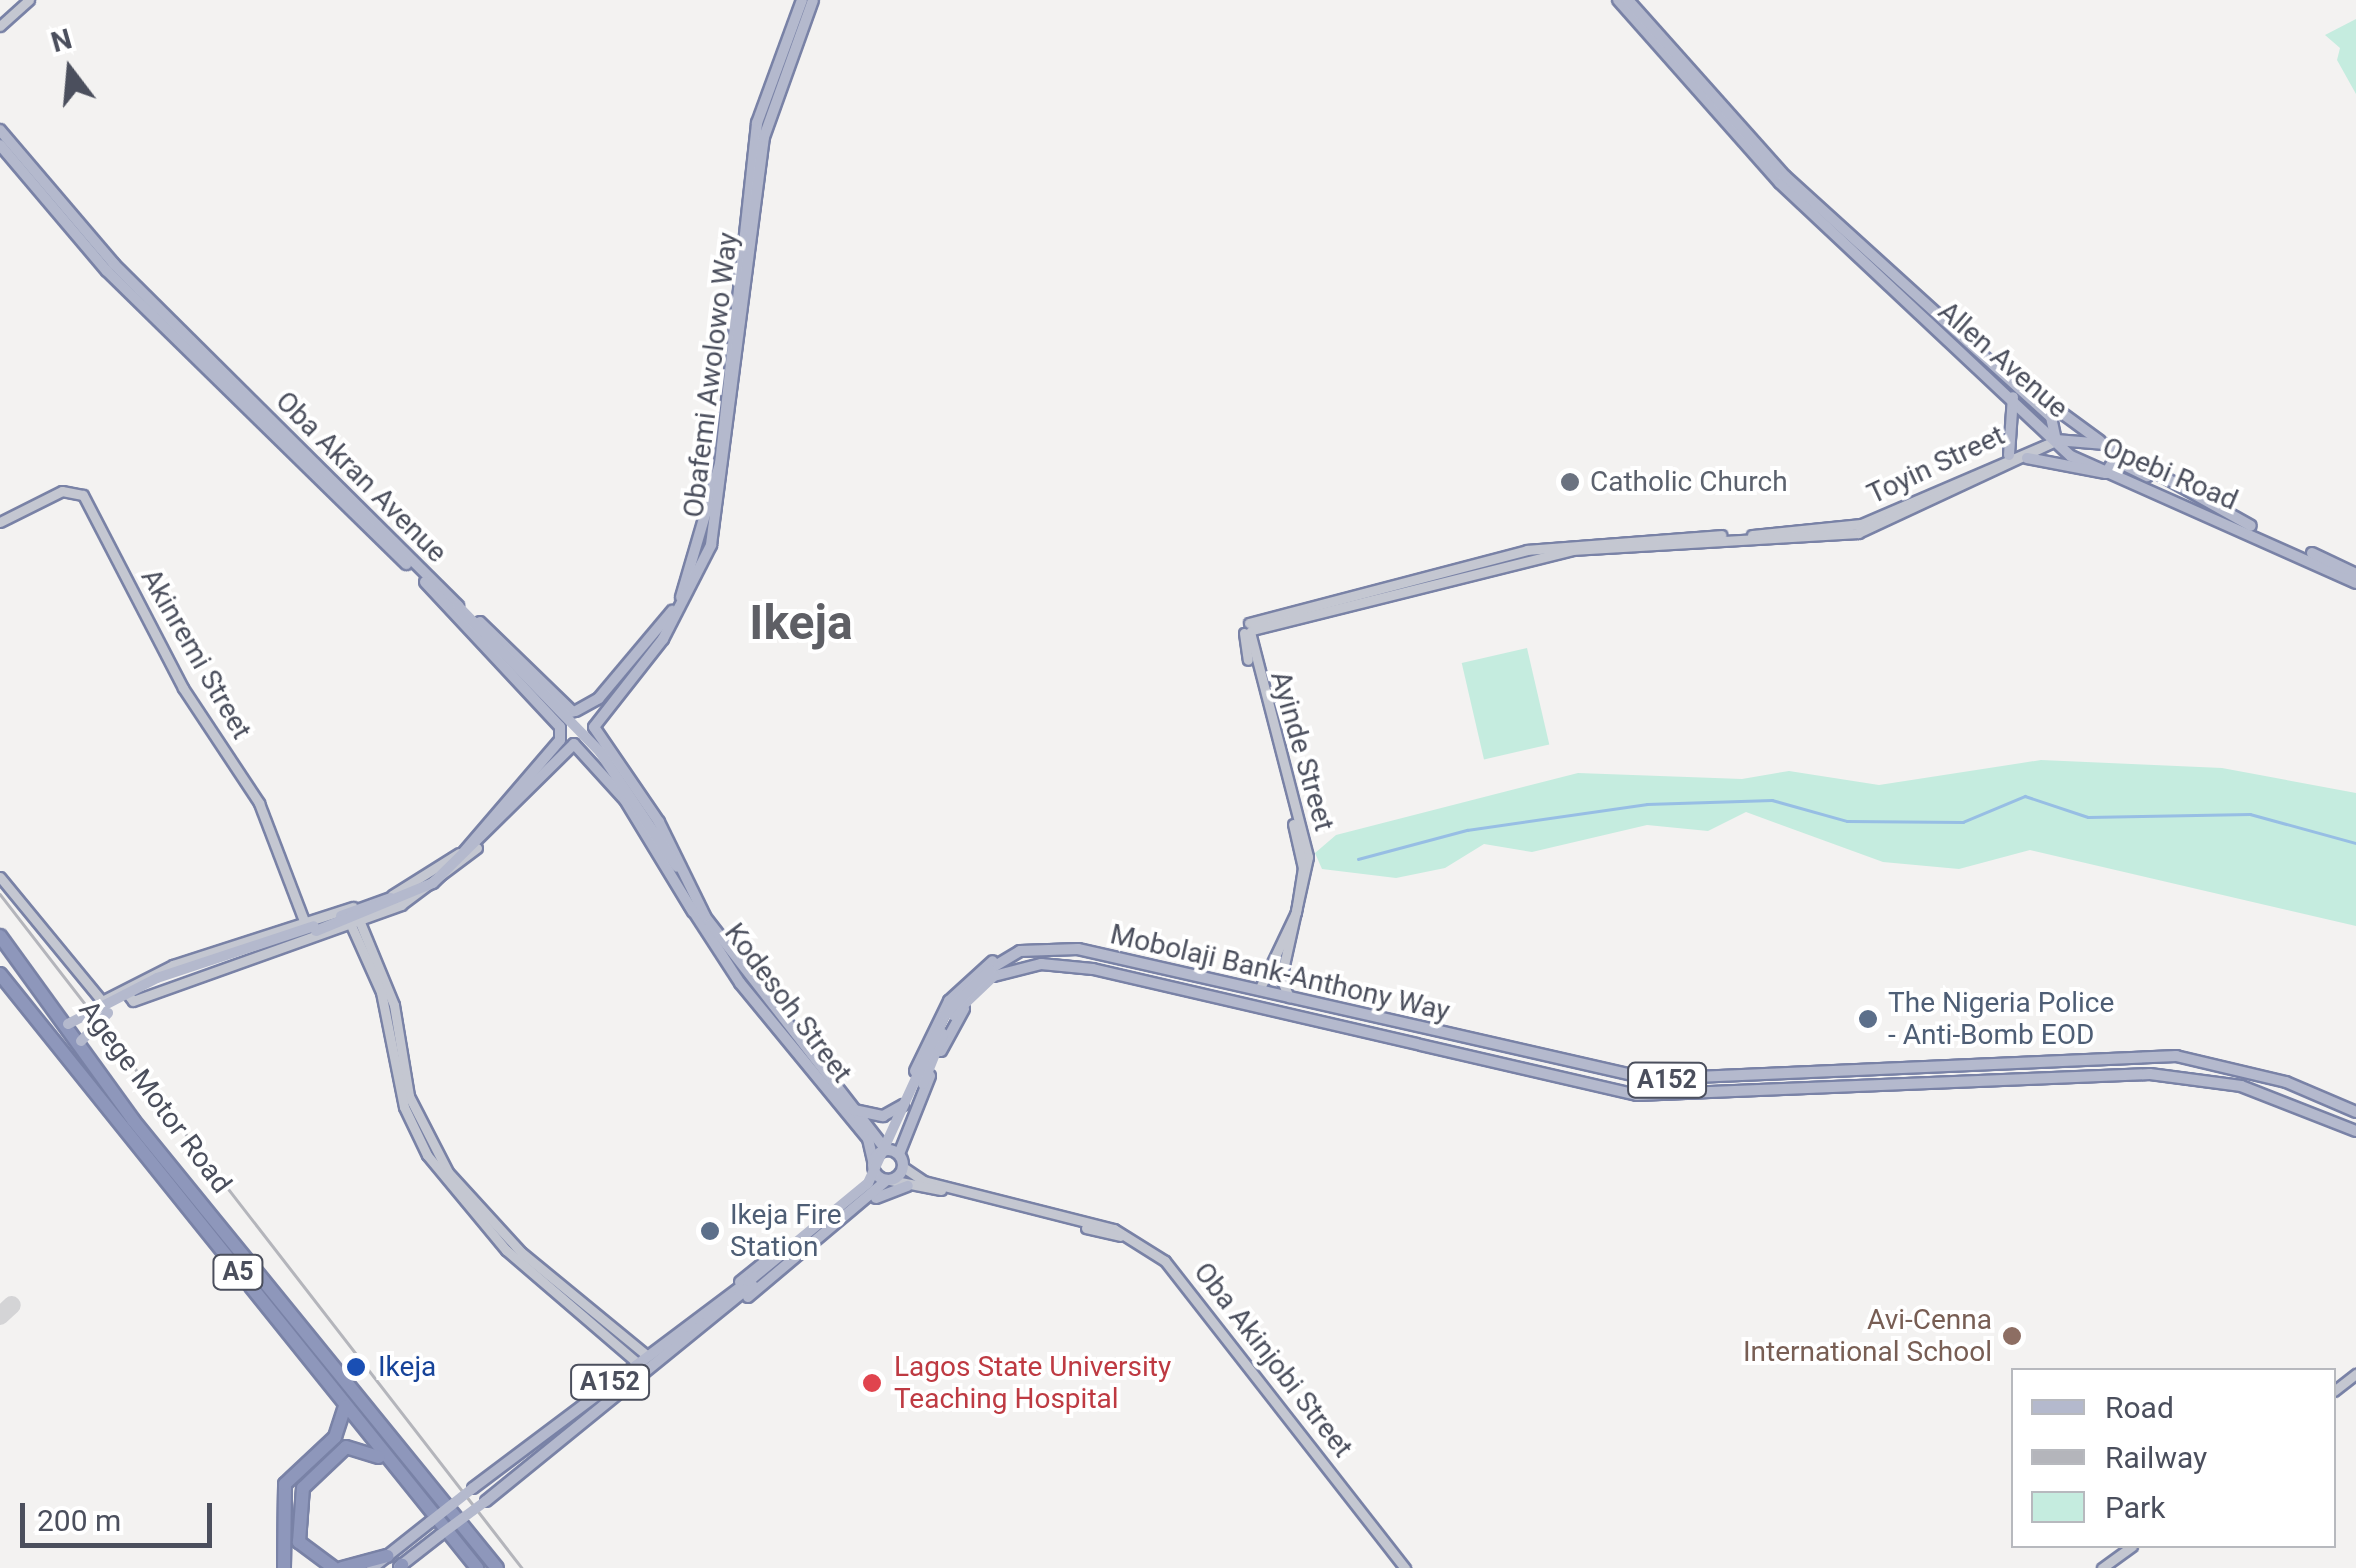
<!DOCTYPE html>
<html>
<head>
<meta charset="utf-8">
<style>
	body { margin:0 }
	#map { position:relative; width:2356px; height:1568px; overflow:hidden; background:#f3f2f1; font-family:Roboto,sans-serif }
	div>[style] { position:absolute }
	.green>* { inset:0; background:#c5ecdf; transform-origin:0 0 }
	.stream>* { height:2.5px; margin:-1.25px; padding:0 1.25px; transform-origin:1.25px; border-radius:1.25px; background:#97bee4 }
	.taxiway>* { height:18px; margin:-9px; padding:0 9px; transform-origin:9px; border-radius:9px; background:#d4d4d6 }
	.roads { filter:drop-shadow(2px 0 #7982a6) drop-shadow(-2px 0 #7982a6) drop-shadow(0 2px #7982a6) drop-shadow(0 -2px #7982a6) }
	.minor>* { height:9px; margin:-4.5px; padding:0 4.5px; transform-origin:4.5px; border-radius:4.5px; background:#c4c7d1 }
	.major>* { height:10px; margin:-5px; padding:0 5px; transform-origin:5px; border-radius:5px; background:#b4b9cd }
	.major>.ring { margin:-5px; padding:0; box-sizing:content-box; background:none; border:10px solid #b4b9cd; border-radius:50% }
	.highway>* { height:12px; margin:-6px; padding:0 6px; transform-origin:6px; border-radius:6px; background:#8e97bb }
	.rail>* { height:2.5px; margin:-1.25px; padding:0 1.25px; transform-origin:1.25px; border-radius:1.25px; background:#b4b5bb }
	.major-bridge>* { height:10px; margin:-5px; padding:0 5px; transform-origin:5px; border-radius:5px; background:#b4b9cd }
	.dots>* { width:28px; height:28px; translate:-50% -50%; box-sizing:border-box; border:5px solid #fff; border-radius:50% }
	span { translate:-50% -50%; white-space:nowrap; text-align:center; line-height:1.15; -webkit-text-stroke:8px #fff; paint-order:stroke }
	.shield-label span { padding:2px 8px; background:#fff; border:2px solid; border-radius:8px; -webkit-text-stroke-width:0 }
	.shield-label { font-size:25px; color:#4b4f5d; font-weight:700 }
	.street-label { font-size:28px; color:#4b4f5d }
	.worship-label { font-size:28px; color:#5b616d }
	.left { translate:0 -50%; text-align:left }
	.service-label { font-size:28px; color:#4e5e75 }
	.education-label { font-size:28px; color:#785e54 }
	.right { translate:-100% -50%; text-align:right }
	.transit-label { font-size:28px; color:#164399 }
	.health-label { font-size:28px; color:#be3a42 }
	.town-label { font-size:48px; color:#5e5f65; font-weight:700 }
	.legend { position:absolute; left:2011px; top:1368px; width:325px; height:180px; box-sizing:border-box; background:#fff; border:2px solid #b7b9be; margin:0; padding:12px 18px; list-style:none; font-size:30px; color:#4b4f5d }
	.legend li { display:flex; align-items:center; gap:20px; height:50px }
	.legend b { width:50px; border:2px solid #b7b9be }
	.north { position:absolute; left:20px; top:20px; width:100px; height:100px; -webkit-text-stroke:8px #fff; paint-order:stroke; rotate:344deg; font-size:28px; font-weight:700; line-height:40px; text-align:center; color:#4b4f5d }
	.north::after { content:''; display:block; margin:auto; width:35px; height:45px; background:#4b4f5d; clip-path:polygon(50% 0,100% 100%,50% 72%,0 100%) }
	.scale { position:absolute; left:20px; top:1503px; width:192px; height:45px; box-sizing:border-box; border:5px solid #4b4f5d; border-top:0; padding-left:12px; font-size:30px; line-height:35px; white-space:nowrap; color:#4b4f5d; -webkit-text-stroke:8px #fff; paint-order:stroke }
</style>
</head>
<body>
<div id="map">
	<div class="green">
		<div style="clip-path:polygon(2356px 19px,2356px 94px,2337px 60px,2340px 48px,2325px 35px)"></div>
		<div style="left:1527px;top:648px;width:99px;height:67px;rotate:77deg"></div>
		<div style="clip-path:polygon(2041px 760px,2222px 768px,2356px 793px,2356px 926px,2030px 850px,1959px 869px,1883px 862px,1746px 812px,1708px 831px,1647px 825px,1532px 852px,1484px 844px,1445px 868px,1396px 878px,1322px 869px,1315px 853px,1336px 835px,1578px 773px,1742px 779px,1789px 771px,1879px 785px)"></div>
	</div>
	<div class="stream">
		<div style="left:1358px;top:859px;width:113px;rotate:-14.9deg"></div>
		<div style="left:1467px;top:830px;width:182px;rotate:-8.2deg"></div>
		<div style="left:1647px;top:804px;width:125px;rotate:-1.8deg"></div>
		<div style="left:1772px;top:800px;width:78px;rotate:15.6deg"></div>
		<div style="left:1847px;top:821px;width:116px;rotate:0.5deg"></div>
		<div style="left:1963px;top:822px;width:67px;rotate:-22.8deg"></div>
		<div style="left:2025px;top:796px;width:66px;rotate:18.4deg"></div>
		<div style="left:2088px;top:817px;width:162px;rotate:-1.1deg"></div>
		<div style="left:2250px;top:814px;width:110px;rotate:15.3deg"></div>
	</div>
	<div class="taxiway">
		<div style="left:0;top:1316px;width:16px;rotate:-43deg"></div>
	</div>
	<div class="roads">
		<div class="minor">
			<div style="left:0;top:26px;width:39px;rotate:-42deg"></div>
			<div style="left:0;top:522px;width:69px;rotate:-26.6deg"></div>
			<div style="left:62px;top:491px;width:21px;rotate:11deg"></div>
			<div style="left:83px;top:495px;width:217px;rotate:62.6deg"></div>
			<div style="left:183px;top:688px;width:138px;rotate:56.5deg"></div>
			<div style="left:259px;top:803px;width:126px;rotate:69.1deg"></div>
			<div style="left:1752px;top:535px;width:110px;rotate:-5.8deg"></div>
			<div style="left:1861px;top:524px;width:211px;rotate:-23.2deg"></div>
			<div style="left:1249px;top:623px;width:287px;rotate:-14.7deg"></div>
			<div style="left:1527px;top:550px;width:195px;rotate:-4.4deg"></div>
			<div style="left:1252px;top:630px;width:330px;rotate:-14deg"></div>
			<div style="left:1572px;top:550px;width:287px;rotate:-3.4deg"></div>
			<div style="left:1858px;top:533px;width:217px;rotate:-25deg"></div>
			<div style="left:1250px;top:632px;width:232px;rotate:75.5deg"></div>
			<div style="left:1308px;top:857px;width:125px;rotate:102.5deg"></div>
			<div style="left:1281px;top:979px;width:20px;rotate:66deg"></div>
			<div style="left:1244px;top:633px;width:27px;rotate:82deg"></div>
			<div style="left:0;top:877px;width:161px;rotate:50.6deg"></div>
			<div style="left:102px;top:1001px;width:80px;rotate:-26.9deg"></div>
			<div style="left:173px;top:965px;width:189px;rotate:-17.9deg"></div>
			<div style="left:392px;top:895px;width:79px;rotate:-32.1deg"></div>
			<div style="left:359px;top:920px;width:92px;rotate:67.6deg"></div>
			<div style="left:394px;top:1005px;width:92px;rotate:80.6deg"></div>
			<div style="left:409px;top:1096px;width:85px;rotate:62.8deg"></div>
			<div style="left:448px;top:1172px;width:108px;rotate:47.6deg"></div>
			<div style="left:521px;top:1252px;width:161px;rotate:39.4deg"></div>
			<div style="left:350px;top:923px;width:76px;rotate:65.8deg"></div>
			<div style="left:381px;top:992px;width:117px;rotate:78.7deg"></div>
			<div style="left:404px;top:1107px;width:53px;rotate:64.4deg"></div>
			<div style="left:427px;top:1155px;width:124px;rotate:50.3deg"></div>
			<div style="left:506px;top:1250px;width:172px;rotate:40.7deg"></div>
			<div style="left:1259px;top:990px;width:86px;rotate:-64.6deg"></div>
			<div style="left:1296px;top:912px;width:45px;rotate:-81deg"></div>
			<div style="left:1303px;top:868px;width:45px;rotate:-102.8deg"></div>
			<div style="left:126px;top:992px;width:11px;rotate:52deg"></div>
			<div style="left:133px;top:1001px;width:285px;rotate:-19.7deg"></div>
			<div style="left:401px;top:905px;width:95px;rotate:-36.9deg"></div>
			<div style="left:903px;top:1167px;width:25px;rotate:34deg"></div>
			<div style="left:924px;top:1181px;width:196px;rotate:14.2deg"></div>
			<div style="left:1114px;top:1229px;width:60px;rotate:32.1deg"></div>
			<div style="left:1165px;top:1261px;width:390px;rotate:52deg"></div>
			<div style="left:890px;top:1180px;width:52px;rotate:11.1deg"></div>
			<div style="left:1086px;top:1228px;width:35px;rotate:13deg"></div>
			<div style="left:2334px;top:1391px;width:28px;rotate:-38deg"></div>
			<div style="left:2102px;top:1568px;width:37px;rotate:-36deg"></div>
		</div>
		<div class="major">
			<div style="left:1618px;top:0;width:244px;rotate:48.5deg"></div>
			<div style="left:1780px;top:183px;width:399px;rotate:43.2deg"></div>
			<div style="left:2071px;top:456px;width:312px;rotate:24deg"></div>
			<div style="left:1628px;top:0;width:236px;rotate:48.3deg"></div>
			<div style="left:1785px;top:176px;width:359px;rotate:42.2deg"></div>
			<div style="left:2051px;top:417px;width:24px;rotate:78deg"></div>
			<div style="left:0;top:130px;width:176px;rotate:49.6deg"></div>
			<div style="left:114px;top:264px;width:485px;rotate:44.8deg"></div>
			<div style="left:0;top:145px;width:165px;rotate:49.7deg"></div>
			<div style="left:107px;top:271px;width:419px;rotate:44.4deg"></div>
			<div style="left:2029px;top:389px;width:88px;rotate:36.2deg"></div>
			<div style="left:2056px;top:440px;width:49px;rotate:4.7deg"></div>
			<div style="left:2105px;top:444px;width:167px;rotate:29.3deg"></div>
			<div style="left:2009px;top:455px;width:58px;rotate:-86.1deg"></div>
			<div style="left:2027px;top:458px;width:80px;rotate:10.8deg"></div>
			<div style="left:2106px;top:473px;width:15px;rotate:-58deg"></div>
			<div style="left:2114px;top:460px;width:37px;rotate:26deg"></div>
			<div style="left:2312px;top:553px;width:49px;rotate:25.5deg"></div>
			<div style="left:425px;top:582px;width:198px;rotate:47deg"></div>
			<div style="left:560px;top:727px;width:13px;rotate:90deg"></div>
			<div style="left:560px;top:740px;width:148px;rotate:130.6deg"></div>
			<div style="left:681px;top:597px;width:139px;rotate:-73.7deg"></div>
			<div style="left:720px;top:464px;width:343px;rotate:-83.8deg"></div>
			<div style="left:757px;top:123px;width:131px;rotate:-69.9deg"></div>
			<div style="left:480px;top:622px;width:129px;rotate:44.1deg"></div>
			<div style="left:576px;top:711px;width:26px;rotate:-29deg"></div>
			<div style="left:599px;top:698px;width:114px;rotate:-50deg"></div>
			<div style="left:690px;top:906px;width:92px;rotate:57deg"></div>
			<div style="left:740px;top:983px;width:202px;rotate:50.6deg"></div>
			<div style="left:868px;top:1139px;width:22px;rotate:77deg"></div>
			<div style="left:703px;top:914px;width:299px;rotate:52.2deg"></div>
			<div style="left:341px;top:916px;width:53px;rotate:-19.8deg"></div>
			<div style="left:705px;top:916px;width:105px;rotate:-116.1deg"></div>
			<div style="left:659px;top:822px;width:115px;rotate:-124.4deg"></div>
			<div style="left:594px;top:727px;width:112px;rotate:-51.9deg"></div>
			<div style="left:663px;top:639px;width:106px;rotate:-62.9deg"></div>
			<div style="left:711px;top:545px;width:411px;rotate:-82.6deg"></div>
			<div style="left:764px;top:137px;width:145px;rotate:-70.3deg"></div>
			<div style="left:316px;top:931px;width:126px;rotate:-22.3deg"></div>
			<div style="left:433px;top:883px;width:198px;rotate:-44.6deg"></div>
			<div style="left:574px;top:744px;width:76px;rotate:47.7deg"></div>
			<div style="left:625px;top:800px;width:131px;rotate:58.7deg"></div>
			<div style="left:990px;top:969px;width:35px;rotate:-31deg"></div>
			<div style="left:1020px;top:951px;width:58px;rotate:-2deg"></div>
			<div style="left:1078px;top:949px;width:587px;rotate:12.8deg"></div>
			<div style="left:1650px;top:1079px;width:527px;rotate:-2.5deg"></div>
			<div style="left:2176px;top:1056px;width:113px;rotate:13.3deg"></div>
			<div style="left:2286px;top:1082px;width:76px;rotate:23.2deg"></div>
			<div style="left:994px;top:976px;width:49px;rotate:-14.3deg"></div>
			<div style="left:1041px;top:964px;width:52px;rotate:5.5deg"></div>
			<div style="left:1093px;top:969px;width:558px;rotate:13.04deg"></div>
			<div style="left:1637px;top:1095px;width:513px;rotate:-2.34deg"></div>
			<div style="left:2150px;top:1074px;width:92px;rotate:7.5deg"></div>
			<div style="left:2241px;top:1086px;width:123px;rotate:21.4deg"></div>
			<div style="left:941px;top:1051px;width:48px;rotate:-61.3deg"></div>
			<div style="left:915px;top:1071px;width:78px;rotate:-64.1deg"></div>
			<div style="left:949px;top:1001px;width:59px;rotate:-42.3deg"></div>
			<div style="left:854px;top:1110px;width:30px;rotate:12deg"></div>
			<div style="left:883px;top:1116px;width:23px;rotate:-29deg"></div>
			<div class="ring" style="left:873px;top:1150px;width:20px;height:20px"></div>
			<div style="left:899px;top:1154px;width:84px;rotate:-68.3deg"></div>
			<div style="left:876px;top:1198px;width:34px;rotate:-21deg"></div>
			<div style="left:740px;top:1282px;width:38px;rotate:-39deg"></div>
			<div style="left:748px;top:1297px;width:182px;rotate:-40.1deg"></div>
			<div style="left:473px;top:1488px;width:345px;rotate:-36.9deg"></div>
			<div style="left:486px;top:1501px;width:343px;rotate:-39.1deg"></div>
			<div style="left:399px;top:1567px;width:52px;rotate:-38deg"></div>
			<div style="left:372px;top:1568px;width:74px;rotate:-38.4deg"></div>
		</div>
		<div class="highway">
			<div style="left:0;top:936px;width:227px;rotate:54.1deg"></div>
			<div style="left:133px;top:1120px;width:577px;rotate:50.91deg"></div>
			<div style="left:0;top:974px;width:762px;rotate:51.23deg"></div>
			<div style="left:284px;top:1568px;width:84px;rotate:-89.3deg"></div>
			<div style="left:285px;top:1484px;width:69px;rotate:-43.2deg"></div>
			<div style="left:335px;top:1437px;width:32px;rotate:-72deg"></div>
			<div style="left:334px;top:1568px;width:44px;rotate:-143.4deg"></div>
			<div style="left:299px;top:1542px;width:54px;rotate:-85.8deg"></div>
			<div style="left:303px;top:1488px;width:59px;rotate:-43.6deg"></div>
			<div style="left:346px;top:1447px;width:34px;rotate:17deg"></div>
			<div style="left:342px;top:1568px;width:47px;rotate:-14.9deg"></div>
			<div style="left:400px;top:1568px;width:4px;rotate:-56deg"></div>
		</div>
	</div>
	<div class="rail">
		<div style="left:0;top:894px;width:853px;rotate:52.24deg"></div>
	</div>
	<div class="major-bridge">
		<div style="left:458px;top:606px;width:204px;rotate:45.8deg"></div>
		<div style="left:600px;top:752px;width:138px;rotate:56.2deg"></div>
		<div style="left:953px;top:1015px;width:57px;rotate:-43.6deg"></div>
		<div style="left:68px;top:1024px;width:100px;rotate:-27.3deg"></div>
		<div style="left:157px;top:978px;width:165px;rotate:-18.3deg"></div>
		<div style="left:81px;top:1041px;width:39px;rotate:-46deg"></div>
		<div style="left:923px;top:1084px;width:54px;rotate:-68.2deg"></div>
		<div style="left:749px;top:1281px;width:154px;rotate:-39.5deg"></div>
		<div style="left:868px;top:1183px;width:185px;rotate:-65.4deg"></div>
		<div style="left:945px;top:1015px;width:64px;rotate:-45.6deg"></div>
		<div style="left:430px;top:1522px;width:55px;rotate:-38.3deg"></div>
		<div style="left:440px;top:1535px;width:57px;rotate:-36.5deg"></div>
	</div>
	<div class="dots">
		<div style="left:1570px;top:482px;background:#6b7280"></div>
		<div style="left:1868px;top:1019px;background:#5c6f8a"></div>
		<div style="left:710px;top:1231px;background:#5c6f8a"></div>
		<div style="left:2012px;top:1336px;background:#8d6e63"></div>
		<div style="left:356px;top:1367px;background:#1a4fb4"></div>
		<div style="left:872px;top:1383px;background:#e0444e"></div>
	</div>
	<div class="shield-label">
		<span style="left:1667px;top:1080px">A152</span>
		<span style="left:238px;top:1272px">A5</span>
		<span style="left:610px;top:1382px">A152</span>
	</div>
	<div class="street-label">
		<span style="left:2003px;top:360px;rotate:41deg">Allen Avenue</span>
		<span style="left:711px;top:375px;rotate:-83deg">Obafemi Awolowo Way</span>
		<span style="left:1936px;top:465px;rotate:-25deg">Toyin Street</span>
		<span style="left:2170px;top:474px;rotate:23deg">Opebi Road</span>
		<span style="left:361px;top:477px;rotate:45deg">Oba Akran Avenue</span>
		<span style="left:196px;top:654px;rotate:60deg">Akinremi Street</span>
		<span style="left:1302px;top:751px;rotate:74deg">Ayinde Street</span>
		<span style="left:1280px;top:973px;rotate:13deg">Mobolaji Bank-Anthony Way</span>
		<span style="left:788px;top:1003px;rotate:53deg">Kodesoh Street</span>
		<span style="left:155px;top:1097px;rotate:53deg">Agege Motor Road</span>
		<span style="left:1273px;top:1360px;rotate:52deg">Oba Akinjobi Street</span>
	</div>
	<div class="worship-label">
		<span class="left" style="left:1590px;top:482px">Catholic Church</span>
	</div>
	<div class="service-label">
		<span class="left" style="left:1888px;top:1019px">The Nigeria Police<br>- Anti-Bomb EOD</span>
		<span class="left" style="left:730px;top:1231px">Ikeja Fire<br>Station</span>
	</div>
	<div class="education-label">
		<span class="right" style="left:1992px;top:1336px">Avi-Cenna<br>International School</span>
	</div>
	<div class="transit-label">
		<span class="left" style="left:378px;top:1367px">Ikeja</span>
	</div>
	<div class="health-label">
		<span class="left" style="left:894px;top:1383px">Lagos State University<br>Teaching Hospital</span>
	</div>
	<div class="town-label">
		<span style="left:801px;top:623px">Ikeja</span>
	</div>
	<ul class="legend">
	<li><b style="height:12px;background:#b4b9cd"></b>Road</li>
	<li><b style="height:12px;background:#b4b5bb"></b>Railway</li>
	<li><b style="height:28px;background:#c5ecdf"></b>Park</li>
	</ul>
	<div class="north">N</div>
	<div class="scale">200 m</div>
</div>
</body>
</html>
